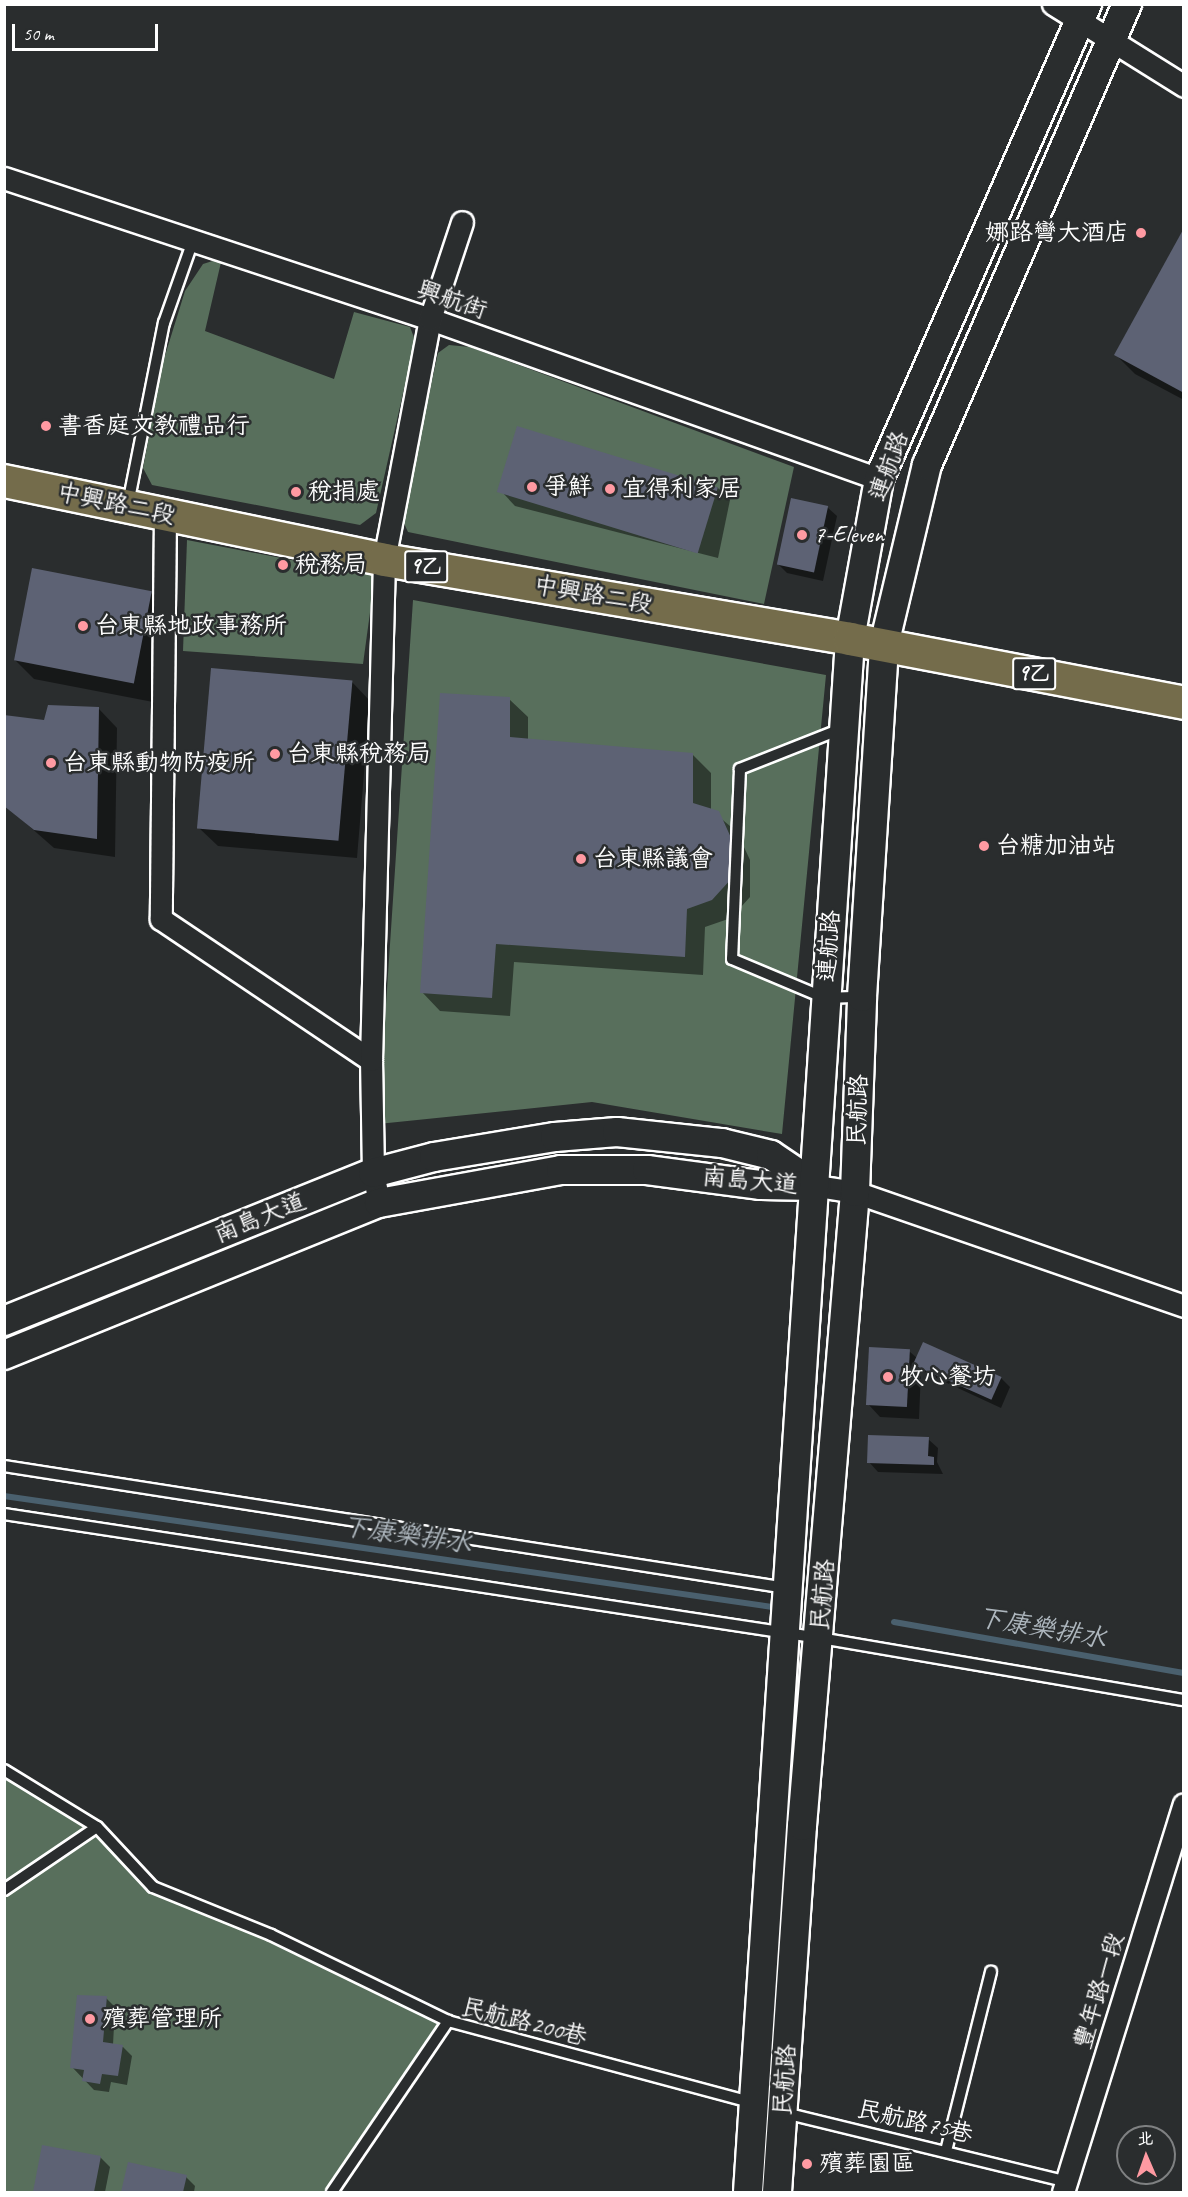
<!DOCTYPE html>
<html>
<head>
<meta charset="utf-8">
<style>
	body { margin:0 }
	#map { position:relative; width:1188px; height:2197px; overflow:hidden; background:#2a2d2e; font-family:Caveat,"LXGW WenKai TC",sans-serif }
	div>[style] { position:absolute }
	.green>* { inset:0; background:#586f5c }
	.shadow>* { inset:0; background:#0007 }
	.stream>* { height:6px; margin:-3px; padding:0 3px; transform-origin:3px; border-radius:3px; background:#4a606e }
	.building>* { inset:0; background:#5d6274; transform-origin:0 0 }
	.roads { filter:drop-shadow(2px 0 #fff) drop-shadow(-2px 0 #fff) drop-shadow(0 2px #fff) drop-shadow(0 -2px #fff) }
	.lane>* { height:10px; margin:-5px; padding:0 5px; transform-origin:5px; border-radius:5px; background:#2a2d2e }
	.street>* { height:21px; margin:-10.5px; padding:0 10.5px; transform-origin:10.5px; border-radius:10.5px; background:#2a2d2e }
	.secondary>* { height:28px; margin:-14px; padding:0 14px; transform-origin:14px; border-radius:14px; background:#2a2d2e }
	.primary>* { height:32px; margin:-16px; padding:0 16px; transform-origin:16px; border-radius:16px; background:#746c4b }
	.dots>* { width:16px; height:16px; translate:-50% -50%; box-sizing:border-box; border:3px solid #2a2d2e; border-radius:50% }
	span { translate:-50% -50%; white-space:nowrap; text-align:center; line-height:1.15; -webkit-text-stroke:5px #2a2d2e; paint-order:stroke }
	.shield-label span { padding:2px 4px; background:#2a2d2e; border:2px solid; border-radius:4px; -webkit-text-stroke-width:0 }
	.shield-label { font-size:22px; color:#fff; font-weight:700 }
	.poi-label { font-size:24px; color:#fff }
	.right { translate:-100% -50%; text-align:right }
	.left { translate:0 -50%; text-align:left }
	.street-label { font-size:24px; color:#fff }
	.water-label { font-size:26px; color:#aeb7be; font-style:italic }
	.frame { position:absolute; inset:0; border:6px solid #fff; pointer-events:none }
	.north { position:absolute; left:1116px; top:2125px; width:60px; height:60px; box-sizing:border-box; background:#2a2d2e; border:2px solid #7f8182; border-radius:50%; rotate:358deg; font-size:16px; font-weight:700; line-height:24px; text-align:center; color:#fff }
	.north::after { content:''; display:block; margin:auto; width:21px; height:27px; background:#ff9aa2; clip-path:polygon(50% 0,100% 100%,50% 72%,0 100%) }
	.scale { position:absolute; left:12px; top:24px; width:146px; height:27px; box-sizing:border-box; border:3px solid #fff; border-top:0; padding-left:8px; font-size:18px; line-height:21px; white-space:nowrap; color:#fff; -webkit-text-stroke:4px #2a2d2e; paint-order:stroke }
</style>
</head>
<body>
<div id="map">
	<div class="green">
		<div style="clip-path:polygon(222px 258px,205px 331px,334px 379px,354px 312px,410px 327px,415px 340px,376px 513px,360px 525px,152px 485px,143px 468px,163px 362px,185px 291px,203px 264px)"></div>
		<div style="clip-path:polygon(449px 345px,470px 347px,794px 467px,764px 604px,408px 532px,402px 519px,438px 353px)"></div>
		<div style="clip-path:polygon(187px 540px,375px 576px,363px 664px,183px 651px)"></div>
		<div style="clip-path:polygon(413px 600px,826px 675px,782px 1134px,592px 1102px,378px 1124px)"></div>
		<div style="clip-path:polygon(4px 1770px,97px 1827px,153px 1887px,448px 2021px,332px 2192px,5px 2192px)"></div>
	</div>
	<div class="shadow">
		<div style="clip-path:polygon(1184px 231px,1184px 400px,1135px 374px,1116px 355px)"></div>
		<div style="clip-path:polygon(717px 487px,730px 500px,718px 558px,515px 506px,503px 493px)"></div>
		<div style="clip-path:polygon(827px 507px,837px 516px,823px 581px,787px 573px,778px 564px)"></div>
		<div style="clip-path:polygon(151px 593px,170px 612px,153px 702px,34px 679px,15px 660px)"></div>
		<div style="clip-path:polygon(352px 682px,370px 701px,357px 858px,218px 846px,199px 828px)"></div>
		<div style="clip-path:polygon(509px 699px,528px 717px,528px 740px,692px 754px,711px 773px,711px 810px,737px 832px,750px 860px,750px 897px,731px 918px,705px 927px,703px 975px,514px 962px,510px 1016px,440px 1011px,422px 992px)"></div>
		<div style="clip-path:polygon(99px 709px,117px 728px,115px 857px,54px 848px,4px 804px,45px 722px)"></div>
		<div style="clip-path:polygon(909px 1351px,918px 1359px,1001px 1378px,1010px 1387px,1001px 1408px,921px 1371px,919px 1419px,880px 1417px,868px 1404px)"></div>
		<div style="clip-path:polygon(928px 1439px,938px 1448px,937px 1462px,943px 1474px,878px 1472px,869px 1462px)"></div>
		<div style="clip-path:polygon(106px 1998px,115px 2007px,113px 2045px,123px 2047px,132px 2056px,127px 2085px,111px 2082px,109px 2092px,94px 2090px,72px 2067px)"></div>
		<div style="clip-path:polygon(43px 2146px,100px 2157px,110px 2167px,105px 2192px,35px 2192px)"></div>
		<div style="clip-path:polygon(129px 2164px,186px 2177px,195px 2186px,194px 2192px,122px 2192px)"></div>
	</div>
	<div class="stream">
		<div style="left:4px;top:1496px;width:783px;rotate:8.22deg"></div>
		<div style="left:894px;top:1622px;width:294px;rotate:10deg"></div>
	</div>
	<div class="building">
		<div style="clip-path:polygon(1184px 228px,1184px 393px,1114px 355px)"></div>
		<div style="left:517px;top:426px;width:210px;height:69px;rotate:17deg"></div>
		<div style="left:791px;top:498px;width:38px;height:68px;rotate:12deg"></div>
		<div style="left:32px;top:568px;width:122px;height:94px;rotate:11deg"></div>
		<div style="left:211px;top:668px;width:142px;height:161px;rotate:5deg"></div>
		<div style="clip-path:polygon(440px 693px,510px 697px,510px 737px,693px 753px,693px 803px,719px 811px,732px 840px,732px 878px,712px 900px,687px 909px,685px 957px,496px 944px,492px 998px,420px 993px)"></div>
		<div style="clip-path:polygon(48px 705px,99px 707px,97px 839px,34px 830px,4px 806px,4px 715px,44px 720px)"></div>
		<div style="left:923px;top:1342px;width:86px;height:25px;rotate:24deg"></div>
		<div style="left:869px;top:1347px;width:41px;height:58px;rotate:3deg"></div>
		<div style="clip-path:polygon(868px 1435px,929px 1437px,928px 1456px,934px 1457px,934px 1465px,867px 1463px)"></div>
		<div style="clip-path:polygon(77px 1995px,107px 1996px,103px 2042px,123px 2045px,118px 2076px,102px 2074px,100px 2084px,82px 2081px,84px 2070px,70px 2068px)"></div>
		<div style="clip-path:polygon(42px 2145px,101px 2156px,94px 2192px,33px 2192px)"></div>
		<div style="clip-path:polygon(128px 2162px,187px 2175px,183px 2192px,121px 2192px)"></div>
	</div>
	<div class="roads">
		<div class="lane">
			<div style="left:128px;top:504px;width:185px;rotate:-78.8deg"></div>
			<div style="left:164px;top:323px;width:90px;rotate:-70.6deg"></div>
			<div style="left:841px;top:729px;width:109px;rotate:158.4deg"></div>
			<div style="left:740px;top:769px;width:190px;rotate:92.4deg"></div>
			<div style="left:732px;top:959px;width:101px;rotate:22.8deg"></div>
			<div style="left:825px;top:998px;width:35px;rotate:-2deg"></div>
			<div style="left:4px;top:1466px;width:792px;rotate:8.86deg"></div>
			<div style="left:4px;top:1514px;width:825px;rotate:8.64deg"></div>
			<div style="left:820px;top:1638px;width:369px;rotate:9.7deg"></div>
			<div style="left:4px;top:1770px;width:109px;rotate:31.5deg"></div>
			<div style="left:97px;top:1827px;width:82px;rotate:47deg"></div>
			<div style="left:153px;top:1887px;width:127px;rotate:22.1deg"></div>
			<div style="left:271px;top:1935px;width:197px;rotate:25.9deg"></div>
			<div style="left:448px;top:2021px;width:316px;rotate:15deg"></div>
			<div style="left:4px;top:1890px;width:112px;rotate:-34.1deg"></div>
			<div style="left:785px;top:2113px;width:290px;rotate:13.7deg"></div>
			<div style="left:946px;top:2151px;width:185px;rotate:-75.9deg"></div>
			<div style="left:332px;top:2192px;width:207px;rotate:-55.8deg"></div>
		</div>
		<div class="street">
			<div style="left:1053px;top:4px;width:155px;rotate:32deg"></div>
			<div style="left:4px;top:178px;width:449px;rotate:18.3deg"></div>
			<div style="left:430px;top:319px;width:477px;rotate:19.6deg"></div>
			<div style="left:165px;top:514px;width:405px;rotate:90.6deg"></div>
			<div style="left:161px;top:919px;width:253px;rotate:33.9deg"></div>
			<div style="left:817px;top:1186px;width:38px;rotate:9deg"></div>
			<div style="left:855px;top:1192px;width:348px;rotate:19.1deg"></div>
			<div style="left:379px;top:1203px;width:31px;rotate:-101deg"></div>
			<div style="left:373px;top:1173px;width:113px;rotate:-91deg"></div>
			<div style="left:371px;top:1060px;width:500px;rotate:-88.51deg"></div>
			<div style="left:384px;top:560px;width:245px;rotate:-79.2deg"></div>
			<div style="left:430px;top:319px;width:102px;rotate:-71.7deg"></div>
			<div style="left:1063px;top:2192px;width:406px;rotate:-72.7deg"></div>
		</div>
		<div class="secondary">
			<div style="left:4px;top:1321px;width:398px;rotate:-21.9deg"></div>
			<div style="left:373px;top:1173px;width:63px;rotate:-14.7deg"></div>
			<div style="left:434px;top:1157px;width:123px;rotate:-9.4deg"></div>
			<div style="left:555px;top:1137px;width:62px;rotate:-4.6deg"></div>
			<div style="left:617px;top:1132px;width:106px;rotate:6deg"></div>
			<div style="left:722px;top:1143px;width:50px;rotate:13.8deg"></div>
			<div style="left:771px;top:1155px;width:55px;rotate:34deg"></div>
			<div style="left:4px;top:1355px;width:405px;rotate:-22.1deg"></div>
			<div style="left:379px;top:1203px;width:185px;rotate:-10.3deg"></div>
			<div style="left:561px;top:1170px;width:86px"></div>
			<div style="left:647px;top:1170px;width:115px;rotate:7.5deg"></div>
			<div style="left:761px;top:1185px;width:56px;rotate:1deg"></div>
			<div style="left:748px;top:2192px;width:1556px;rotate:-86.24deg"></div>
			<div style="left:850px;top:639px;width:163px;rotate:-79.7deg"></div>
			<div style="left:879px;top:479px;width:519px;rotate:-66.35deg"></div>
			<div style="left:777px;top:2192px;width:367px;rotate:-86.1deg"></div>
			<div style="left:802px;top:1826px;width:636px;rotate:-85.22deg"></div>
			<div style="left:855px;top:1192px;width:195px;rotate:-87.9deg"></div>
			<div style="left:862px;top:997px;width:353px;rotate:-86.4deg"></div>
			<div style="left:884px;top:645px;width:185px;rotate:-76.6deg"></div>
			<div style="left:927px;top:465px;width:503px;rotate:-66.55deg"></div>
		</div>
		<div class="primary">
			<div style="left:4px;top:481px;width:388px;rotate:11.7deg"></div>
			<div style="left:384px;top:560px;width:473px;rotate:9.6deg"></div>
			<div style="left:850px;top:639px;width:340px;rotate:10.8deg"></div>
		</div>
	</div>
	<div class="dots">
		<div style="left:1141px;top:233px;background:#ff9aa2"></div>
		<div style="left:46px;top:426px;background:#ff9aa2"></div>
		<div style="left:532px;top:487px;background:#ff9aa2"></div>
		<div style="left:610px;top:489px;background:#ff9aa2"></div>
		<div style="left:296px;top:492px;background:#ff9aa2"></div>
		<div style="left:802px;top:535px;background:#ff9aa2"></div>
		<div style="left:283px;top:565px;background:#ff9aa2"></div>
		<div style="left:83px;top:626px;background:#ff9aa2"></div>
		<div style="left:275px;top:754px;background:#ff9aa2"></div>
		<div style="left:51px;top:763px;background:#ff9aa2"></div>
		<div style="left:984px;top:846px;background:#ff9aa2"></div>
		<div style="left:581px;top:859px;background:#ff9aa2"></div>
		<div style="left:888px;top:1377px;background:#ff9aa2"></div>
		<div style="left:90px;top:2019px;background:#ff9aa2"></div>
		<div style="left:807px;top:2164px;background:#ff9aa2"></div>
	</div>
	<div class="shield-label">
		<span style="left:426px;top:567px">9乙</span>
		<span style="left:1034px;top:674px">9乙</span>
	</div>
	<div class="poi-label">
		<span class="right" style="left:1129px;top:233px">娜路彎大酒店</span>
		<span class="left" style="left:58px;top:426px">書香庭文教禮品行</span>
		<span class="left" style="left:544px;top:487px">爭鮮</span>
		<span class="left" style="left:622px;top:489px">宜得利家居</span>
		<span class="left" style="left:308px;top:492px">稅捐處</span>
		<span class="left" style="left:814px;top:535px">7-Eleven</span>
		<span class="left" style="left:295px;top:565px">稅務局</span>
		<span class="left" style="left:95px;top:626px">台東縣地政事務所</span>
		<span class="left" style="left:287px;top:754px">台東縣稅務局</span>
		<span class="left" style="left:63px;top:763px">台東縣動物防疫所</span>
		<span class="left" style="left:996px;top:846px">台糖加油站</span>
		<span class="left" style="left:593px;top:859px">台東縣議會</span>
		<span class="left" style="left:900px;top:1377px">牧心餐坊</span>
		<span class="left" style="left:102px;top:2019px">殯葬管理所</span>
		<span class="left" style="left:819px;top:2164px">殯葬園區</span>
	</div>
	<div class="street-label">
		<span style="left:452px;top:300px;rotate:19deg">興航街</span>
		<span style="left:889px;top:466px;rotate:-70deg">連航路</span>
		<span style="left:116px;top:504px;rotate:12deg">中興路二段</span>
		<span style="left:593px;top:595px;rotate:10deg">中興路二段</span>
		<span style="left:829px;top:946px;rotate:-86deg">連航路</span>
		<span style="left:858px;top:1110px;rotate:-88deg">民航路</span>
		<span style="left:750px;top:1181px;rotate:5deg">南島大道</span>
		<span style="left:260px;top:1218px;rotate:-22deg">南島大道</span>
		<span style="left:823px;top:1595px;rotate:-85deg">民航路</span>
		<span style="left:1099px;top:1991px;rotate:-73deg">豐年路一段</span>
		<span style="left:524px;top:2022px;rotate:14deg">民航路200巷</span>
		<span style="left:785px;top:2080px;rotate:-86deg">民航路</span>
		<span style="left:915px;top:2122px;rotate:13deg">民航路75巷</span>
	</div>
	<div class="water-label">
		<span style="left:407px;top:1535px;rotate:8deg">下康樂排水</span>
		<span style="left:1042px;top:1628px;rotate:10deg">下康樂排水</span>
	</div>
	<div class="frame"></div>
	<div class="north">北</div>
	<div class="scale">50 m</div>
</div>
</body>
</html>
